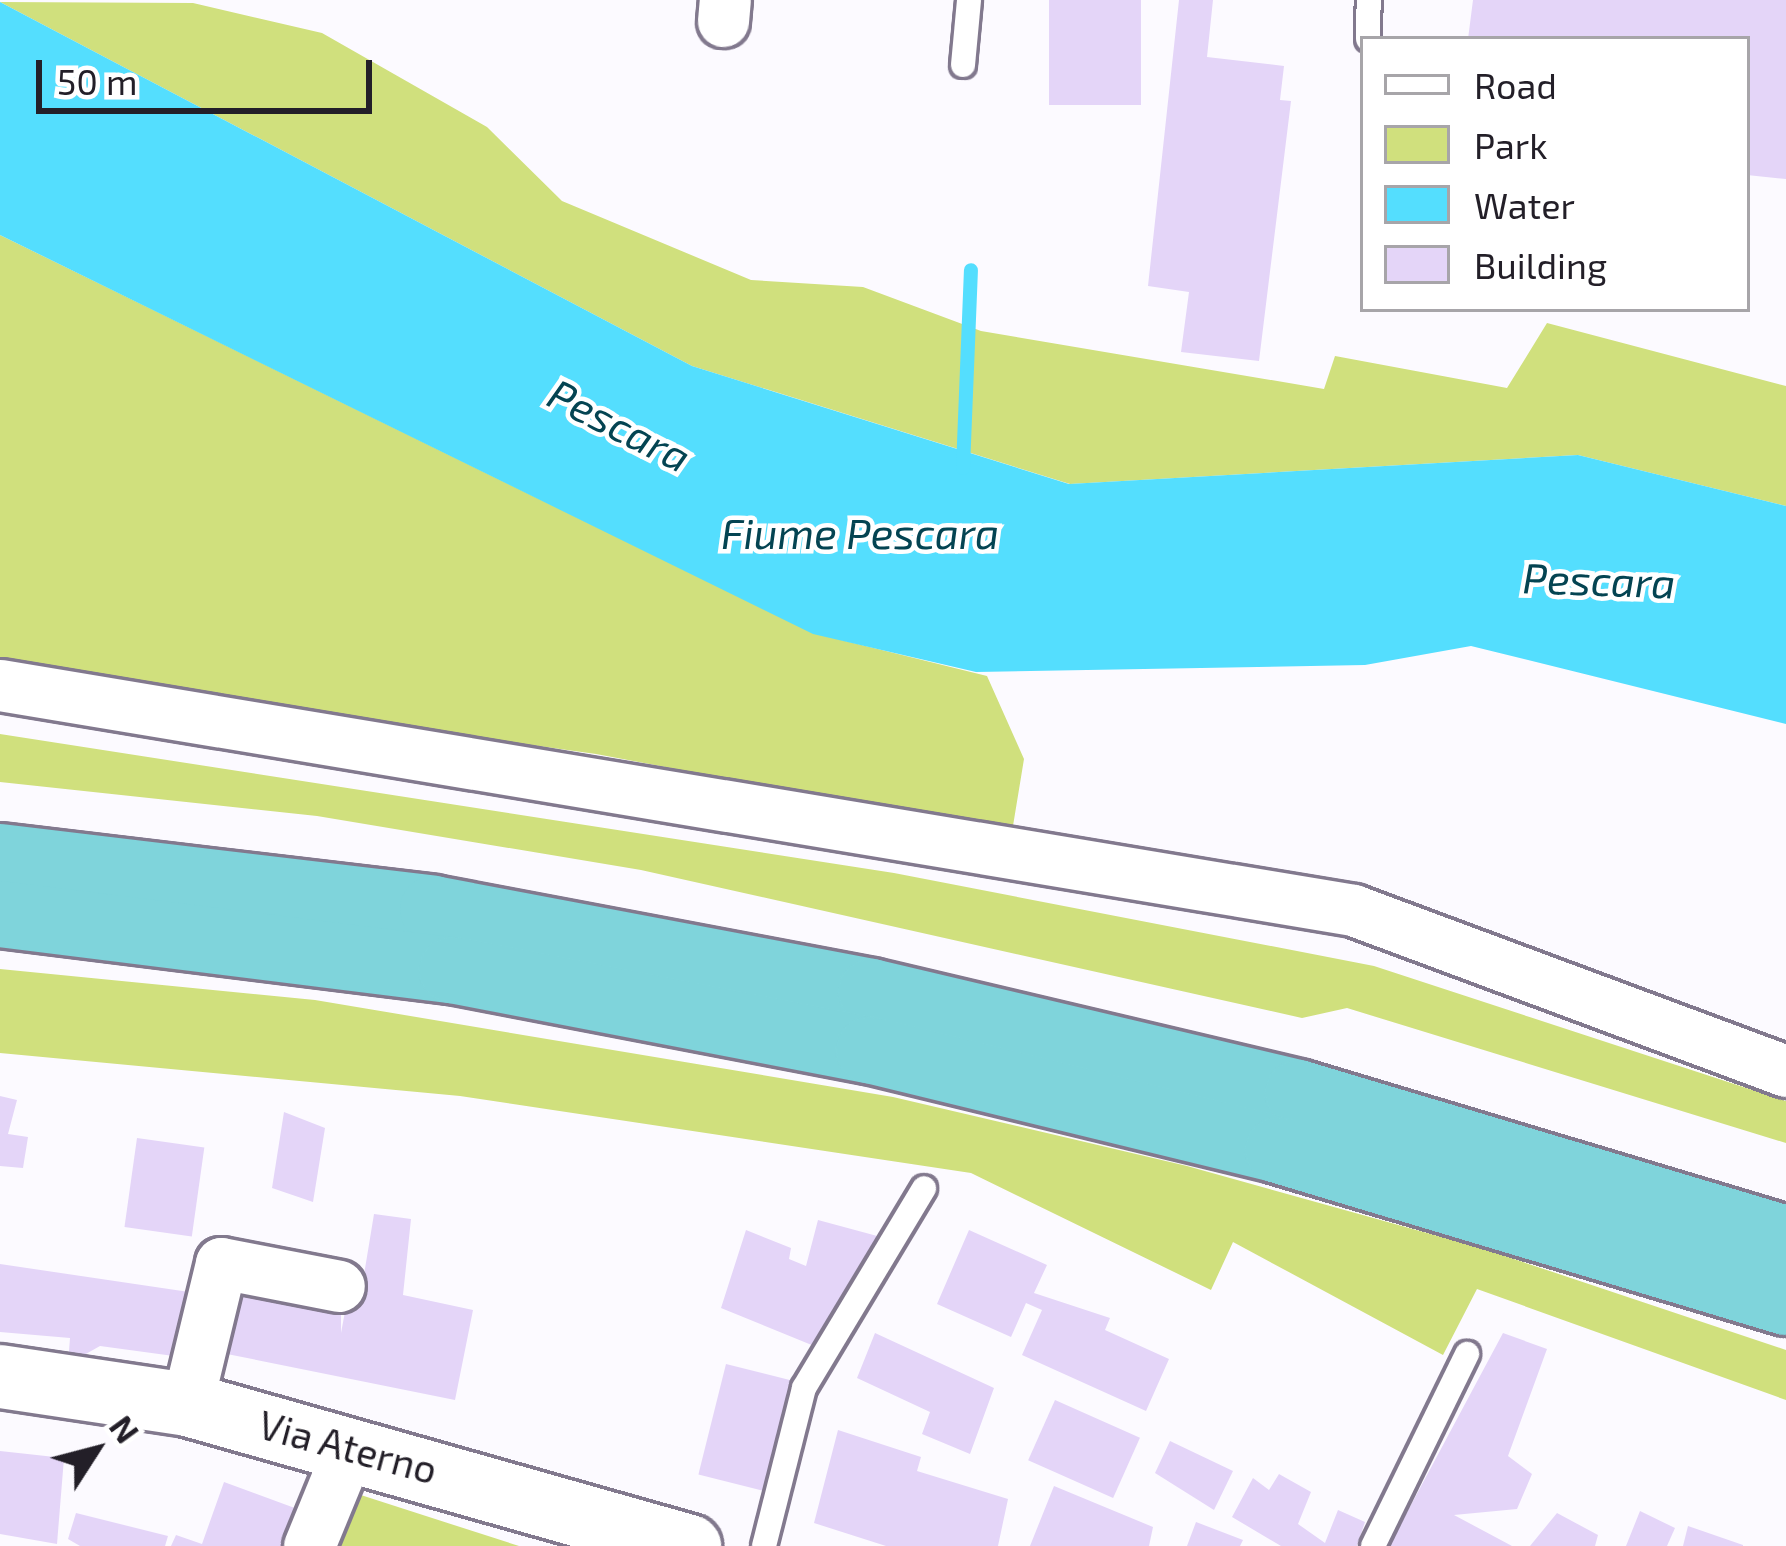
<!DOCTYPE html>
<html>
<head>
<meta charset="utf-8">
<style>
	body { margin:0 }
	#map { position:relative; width:1786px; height:1546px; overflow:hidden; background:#fcfaff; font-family:"Exo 2",sans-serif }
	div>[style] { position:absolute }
	.green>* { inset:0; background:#d0e07d }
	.water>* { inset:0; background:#54defe }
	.stream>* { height:14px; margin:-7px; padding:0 7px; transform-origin:7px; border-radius:7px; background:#54defe }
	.building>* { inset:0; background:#e4d5f8; transform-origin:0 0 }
	.roads { filter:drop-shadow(3px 0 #82798e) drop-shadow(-3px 0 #82798e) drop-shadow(0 3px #82798e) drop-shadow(0 -3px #82798e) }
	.service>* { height:24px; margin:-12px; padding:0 12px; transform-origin:12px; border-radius:12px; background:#fff }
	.minor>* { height:51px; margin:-25.5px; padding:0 25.5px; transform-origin:25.5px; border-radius:25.5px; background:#fff }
	.tertiary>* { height:63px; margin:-31.5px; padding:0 31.5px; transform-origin:31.5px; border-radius:31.5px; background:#fff }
	.trunk>* { height:66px; margin:-33px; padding:0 33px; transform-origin:33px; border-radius:33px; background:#7fd4db }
	span { translate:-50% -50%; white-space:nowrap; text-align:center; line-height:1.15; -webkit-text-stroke:9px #fff; paint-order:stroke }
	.street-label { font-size:39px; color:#231f28 }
	.water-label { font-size:42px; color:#044452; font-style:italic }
	.legend { position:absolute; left:1360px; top:36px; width:390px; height:276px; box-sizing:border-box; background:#fff; border:3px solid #a7a5a9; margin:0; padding:15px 21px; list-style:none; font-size:36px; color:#231f28 }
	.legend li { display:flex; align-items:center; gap:24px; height:60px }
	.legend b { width:60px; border:3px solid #a7a5a9 }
	.north { position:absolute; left:36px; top:1390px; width:120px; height:120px; -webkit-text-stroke:9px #fff; paint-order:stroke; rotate:54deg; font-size:33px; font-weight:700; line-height:48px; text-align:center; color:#231f28 }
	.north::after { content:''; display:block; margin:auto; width:42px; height:54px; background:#231f28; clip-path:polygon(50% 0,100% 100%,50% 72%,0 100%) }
	.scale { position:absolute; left:36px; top:60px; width:336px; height:54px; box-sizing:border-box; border:6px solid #231f28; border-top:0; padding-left:15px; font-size:36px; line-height:42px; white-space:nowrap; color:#231f28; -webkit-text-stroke:9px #fff; paint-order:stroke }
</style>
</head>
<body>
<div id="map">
	<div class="green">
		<div style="clip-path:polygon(0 2px,193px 3px,322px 33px,487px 127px,562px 201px,751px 280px,863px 287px,981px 331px,1324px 389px,1335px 356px,1507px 388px,1547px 323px,1786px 386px,1786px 506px,1578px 455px,1070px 484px,692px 366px)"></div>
		<div style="clip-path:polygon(0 235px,813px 633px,987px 676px,1024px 759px,1012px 832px,596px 754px,0 671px)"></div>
		<div style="clip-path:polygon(0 734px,894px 873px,1374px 966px,1786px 1101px,1786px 1143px,1347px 1008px,1302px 1018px,641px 870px,317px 816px,0 782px)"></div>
		<div style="clip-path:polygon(0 969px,315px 1000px,893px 1097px,1187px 1166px,1481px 1248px,1786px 1350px,1786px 1400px,1477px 1289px,1443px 1355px,1233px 1242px,1211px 1290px,971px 1173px,460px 1096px,0 1053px)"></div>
		<div style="clip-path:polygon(336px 1487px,519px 1546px,312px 1546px)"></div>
	</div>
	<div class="water">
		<div style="clip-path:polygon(0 2px,692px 366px,1069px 484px,1578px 455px,1786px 506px,1786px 724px,1471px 646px,1365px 665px,976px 672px,813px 634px,0 235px)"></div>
	</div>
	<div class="stream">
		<div style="left:963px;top:468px;width:198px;rotate:-87.7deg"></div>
	</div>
	<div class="building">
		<div style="left:1049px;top:0;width:92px;height:105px"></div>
		<div style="clip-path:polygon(1179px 0,1213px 0,1207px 57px,1284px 66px,1280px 100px,1291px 101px,1259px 361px,1181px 352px,1189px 292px,1148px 286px)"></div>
		<div style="clip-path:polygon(1473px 0,1786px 0,1786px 179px,1747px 175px,1747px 39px,1468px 39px)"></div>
		<div style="clip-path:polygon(0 1096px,17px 1100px,8px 1134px,28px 1137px,23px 1168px,0 1166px)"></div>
		<div style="clip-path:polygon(284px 1112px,325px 1128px,313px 1202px,272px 1188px)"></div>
		<div style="left:137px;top:1138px;width:68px;height:90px;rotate:8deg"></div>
		<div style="clip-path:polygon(374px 1214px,411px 1219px,403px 1295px,473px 1310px,455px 1400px,227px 1354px,243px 1278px,341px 1298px,341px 1333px,350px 1285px,362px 1287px)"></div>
		<div style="clip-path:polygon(818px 1220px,892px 1240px,819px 1348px,721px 1308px,746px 1230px,791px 1248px,789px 1259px,806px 1266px)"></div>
		<div style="clip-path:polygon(969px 1230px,1047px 1265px,1034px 1293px,1110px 1318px,1105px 1330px,1169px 1359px,1146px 1411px,1022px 1355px,1042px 1310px,1026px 1303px,1011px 1337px,937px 1304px)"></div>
		<div style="clip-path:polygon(0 1264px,189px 1292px,181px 1357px,100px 1346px,68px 1364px,70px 1338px,0 1332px)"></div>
		<div style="clip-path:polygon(875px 1333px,994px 1388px,970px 1454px,922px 1434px,930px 1412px,857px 1378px)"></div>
		<div style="clip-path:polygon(1503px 1333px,1547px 1349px,1508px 1456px,1532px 1474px,1517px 1509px,1454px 1515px,1512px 1546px,1389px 1546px)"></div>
		<div style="left:726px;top:1364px;width:76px;height:114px;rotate:14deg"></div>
		<div style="left:1055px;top:1400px;width:93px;height:66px;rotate:24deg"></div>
		<div style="clip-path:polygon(838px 1430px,921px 1457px,917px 1471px,1008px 1499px,998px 1546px,886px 1546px,814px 1523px)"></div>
		<div style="clip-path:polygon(1170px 1441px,1233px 1471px,1214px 1510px,1155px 1473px)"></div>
		<div style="clip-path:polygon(0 1451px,64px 1458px,57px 1544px,0 1534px)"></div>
		<div style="clip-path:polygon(1279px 1474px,1311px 1492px,1298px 1524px,1325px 1543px,1338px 1510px,1365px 1522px,1357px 1546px,1281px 1546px,1232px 1517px,1253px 1478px,1269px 1490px)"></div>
		<div style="clip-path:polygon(224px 1482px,311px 1514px,300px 1546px,171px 1546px,176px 1535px,202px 1544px)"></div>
		<div style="clip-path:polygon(1054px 1486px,1153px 1527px,1149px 1546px,1030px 1546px)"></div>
		<div style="clip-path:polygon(1640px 1511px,1675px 1528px,1667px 1546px,1626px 1546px)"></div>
		<div style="clip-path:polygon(76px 1513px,168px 1536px,165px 1546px,80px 1546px,68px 1539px)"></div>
		<div style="clip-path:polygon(1557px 1513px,1598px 1535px,1595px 1546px,1530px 1546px)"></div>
		<div style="clip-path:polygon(1196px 1522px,1243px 1540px,1240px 1546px,1187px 1546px)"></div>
		<div style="clip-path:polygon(1688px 1526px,1743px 1545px,1743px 1546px,1683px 1546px)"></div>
	</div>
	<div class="roads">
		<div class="service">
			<div style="left:1368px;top:39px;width:39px;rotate:-89deg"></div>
			<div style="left:963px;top:65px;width:65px;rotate:-84.7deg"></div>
			<div style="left:764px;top:1546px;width:163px;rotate:-75.8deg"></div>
			<div style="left:804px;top:1388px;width:233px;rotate:-59deg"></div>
			<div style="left:1373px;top:1546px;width:214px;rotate:-63.9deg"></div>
		</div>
		<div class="minor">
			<div style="left:723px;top:21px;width:21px;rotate:-85deg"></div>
			<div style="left:0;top:685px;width:1372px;rotate:9.44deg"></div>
			<div style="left:1353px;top:910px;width:462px;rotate:20.4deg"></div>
			<div style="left:187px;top:1404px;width:145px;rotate:-76.4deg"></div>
			<div style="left:221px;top:1263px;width:120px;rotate:11deg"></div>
			<div style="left:309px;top:1546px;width:108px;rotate:-67.7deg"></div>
		</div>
		<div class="tertiary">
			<div style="left:0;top:1376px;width:189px;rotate:8.5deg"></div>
			<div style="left:187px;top:1404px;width:522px;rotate:15.79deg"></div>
		</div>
		<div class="trunk">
			<div style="left:0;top:857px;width:436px;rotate:6.8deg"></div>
			<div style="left:433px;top:909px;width:446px;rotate:10.7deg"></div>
			<div style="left:871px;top:992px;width:439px;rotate:13.3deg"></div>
			<div style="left:1298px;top:1093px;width:509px;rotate:16.66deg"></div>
			<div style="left:0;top:914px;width:455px;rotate:7.1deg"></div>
			<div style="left:452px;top:970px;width:425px;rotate:10.9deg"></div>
			<div style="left:869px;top:1050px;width:421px;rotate:13.7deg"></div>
			<div style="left:1278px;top:1150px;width:530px;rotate:16.66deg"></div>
		</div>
	</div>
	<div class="street-label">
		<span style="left:348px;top:1447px;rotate:15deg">Via Aterno</span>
	</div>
	<div class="water-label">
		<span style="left:620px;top:424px;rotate:27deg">Pescara</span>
		<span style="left:860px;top:532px">Fiume Pescara</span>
		<span style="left:1599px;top:579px;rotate:2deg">Pescara</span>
	</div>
	<ul class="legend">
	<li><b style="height:15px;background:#fff"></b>Road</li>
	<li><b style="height:33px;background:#d0e07d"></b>Park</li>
	<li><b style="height:33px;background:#54defe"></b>Water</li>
	<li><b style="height:33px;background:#e4d5f8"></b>Building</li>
	</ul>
	<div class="north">N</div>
	<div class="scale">50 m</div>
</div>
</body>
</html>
